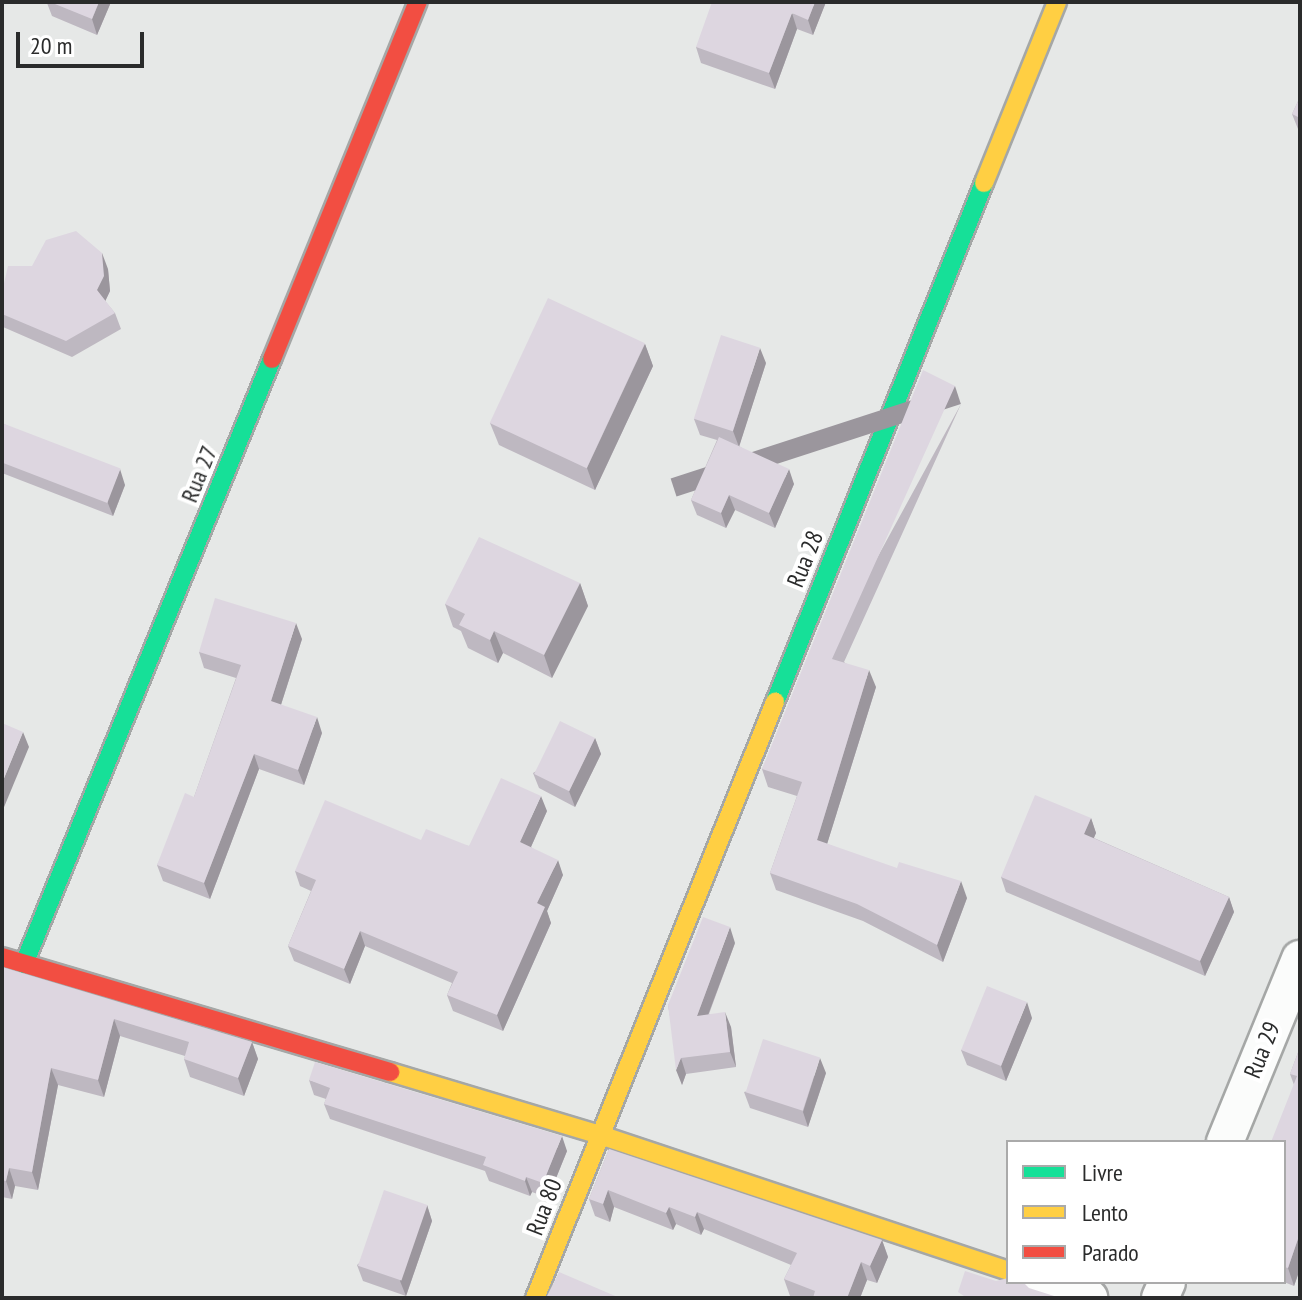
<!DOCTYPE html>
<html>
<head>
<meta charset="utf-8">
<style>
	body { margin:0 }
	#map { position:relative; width:1302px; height:1300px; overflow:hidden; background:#e6e8e7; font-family:"PT Sans Narrow",sans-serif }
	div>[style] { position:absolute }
	.roads { filter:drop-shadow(2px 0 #a5a7a6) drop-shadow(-2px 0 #a5a7a6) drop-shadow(0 2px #a5a7a6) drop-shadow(0 -2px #a5a7a6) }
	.street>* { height:36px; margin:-18px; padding:0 18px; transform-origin:18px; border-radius:18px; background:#fbfcfb }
	.fast>* { height:18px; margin:-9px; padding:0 9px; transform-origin:9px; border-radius:9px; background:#16e098 }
	.slow>* { height:18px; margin:-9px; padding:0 9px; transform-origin:9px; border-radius:9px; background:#ffcf43 }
	.jam>* { height:18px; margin:-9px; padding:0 9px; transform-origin:9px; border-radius:9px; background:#f24e42 }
	.wall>* { inset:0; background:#beb8c1 }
	.shaded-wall>* { inset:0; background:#9b969d; transform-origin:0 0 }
	.building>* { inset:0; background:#ddd6e0; transform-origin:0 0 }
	span { translate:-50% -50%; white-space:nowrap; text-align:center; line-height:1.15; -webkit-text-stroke:8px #fff; paint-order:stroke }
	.street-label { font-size:24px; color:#2a2b2b }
	.frame { position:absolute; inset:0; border:4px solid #2a2b2b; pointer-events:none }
	.legend { position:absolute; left:1006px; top:1140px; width:280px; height:144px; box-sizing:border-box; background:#fff; border:2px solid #aaa; margin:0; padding:10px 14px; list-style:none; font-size:24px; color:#2a2b2b }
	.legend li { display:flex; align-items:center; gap:16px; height:40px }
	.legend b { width:40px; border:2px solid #aaa }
	.scale { position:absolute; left:16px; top:32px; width:128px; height:36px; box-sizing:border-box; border:4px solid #2a2b2b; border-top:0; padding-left:10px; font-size:24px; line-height:28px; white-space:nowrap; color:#2a2b2b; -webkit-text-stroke:6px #fff; paint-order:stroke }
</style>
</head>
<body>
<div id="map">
	<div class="roads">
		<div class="street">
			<div style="left:1225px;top:1142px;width:198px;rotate:-67.7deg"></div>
			<div style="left:1041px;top:1282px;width:51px;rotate:18.4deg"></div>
			<div style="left:1160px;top:1298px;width:17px;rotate:-66deg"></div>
		</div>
		<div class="fast">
			<div style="left:775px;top:702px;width:560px;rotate:-68.07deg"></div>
			<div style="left:24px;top:964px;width:654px;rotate:-67.71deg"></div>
		</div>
		<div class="slow">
			<div style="left:984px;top:183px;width:195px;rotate:-68deg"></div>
			<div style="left:390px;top:1072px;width:216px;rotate:16.7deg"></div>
			<div style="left:597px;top:1134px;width:433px;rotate:18.4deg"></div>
			<div style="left:535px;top:1298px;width:643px;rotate:-68.07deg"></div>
		</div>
		<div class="jam">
			<div style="left:272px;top:359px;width:386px;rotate:-67.8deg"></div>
			<div style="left:2px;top:957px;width:405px;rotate:16.5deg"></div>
		</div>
	</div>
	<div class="wall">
		<div style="clip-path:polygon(46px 2px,111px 2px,97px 35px,52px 16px,47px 3px)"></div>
		<div style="clip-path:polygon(826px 2px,813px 35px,797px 29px,775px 89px,701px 63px,696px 47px)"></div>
		<div style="clip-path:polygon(1300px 97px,1300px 130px,1298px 129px,1292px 114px)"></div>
		<div style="clip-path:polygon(108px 269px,110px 291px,105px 301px,115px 313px,121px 329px,72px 357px,3px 327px,2px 292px)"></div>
		<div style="clip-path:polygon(645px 344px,653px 366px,595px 490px,499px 445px,490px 423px)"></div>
		<div style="clip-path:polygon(766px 363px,739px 446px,794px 484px,775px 528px,735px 510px,726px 528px,697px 515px,691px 500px,717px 440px,700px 435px,694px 419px)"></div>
		<div style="clip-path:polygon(961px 404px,844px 662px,876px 687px,827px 844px,967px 898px,943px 962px,863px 921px,776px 890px,770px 873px,797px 796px,768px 787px,762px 769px)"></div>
		<div style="clip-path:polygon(2px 423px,125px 485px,113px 516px,2px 473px)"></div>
		<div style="clip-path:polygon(580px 583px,588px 606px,552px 678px,503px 653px,498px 663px,468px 648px,461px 631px,453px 627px,445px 604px)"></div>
		<div style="clip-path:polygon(302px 639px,281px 705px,322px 733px,304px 785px,259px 769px,210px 899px,163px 881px,157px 865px,194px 797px,236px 678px,204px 668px,199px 652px)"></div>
		<div style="clip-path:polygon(595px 738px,601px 754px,575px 807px,539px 788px,533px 773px)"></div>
		<div style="clip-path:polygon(547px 811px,531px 847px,563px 875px,547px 911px,551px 923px,503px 1031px,453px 1011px,447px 995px,452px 983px,365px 946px,350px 984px,294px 961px,288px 946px,311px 891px,300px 886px,295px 871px,421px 840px,469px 846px)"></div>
		<div style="clip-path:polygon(1091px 818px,1096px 833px,1094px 838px,1229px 897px,1234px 912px,1205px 976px,1006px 892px,1001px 877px)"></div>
		<div style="clip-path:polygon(735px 943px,709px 1014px,731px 1027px,736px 1067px,686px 1074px,682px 1085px,668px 1005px)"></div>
		<div style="clip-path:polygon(2px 967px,252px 1042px,258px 1059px,244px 1096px,190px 1077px,184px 1059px,185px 1056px,120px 1036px,104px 1097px,58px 1085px,38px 1190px,15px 1186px,12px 1199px,2px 1197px)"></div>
		<div style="clip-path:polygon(1032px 1018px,1006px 1081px,967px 1065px,961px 1050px)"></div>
		<div style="clip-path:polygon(1300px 1047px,1300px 1269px,1294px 1286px,1284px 1282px,1284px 1142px,1294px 1085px,1290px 1074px)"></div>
		<div style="clip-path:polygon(826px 1073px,808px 1127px,750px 1108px,744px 1092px)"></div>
		<div style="clip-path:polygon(309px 1080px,567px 1151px,548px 1198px,532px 1192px,530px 1196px,489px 1181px,485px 1171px,330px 1119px,324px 1104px,326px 1099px,314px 1095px)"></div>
		<div style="clip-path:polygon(609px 1149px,882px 1240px,888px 1257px,877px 1283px,867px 1280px,860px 1298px,795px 1298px,790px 1296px,784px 1279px,791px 1265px,704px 1229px,701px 1235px,676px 1224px,673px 1230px,614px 1207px,610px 1222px,595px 1216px,589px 1199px)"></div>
		<div style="clip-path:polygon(427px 1205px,432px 1221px,406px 1296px,363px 1281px,357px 1265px)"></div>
	</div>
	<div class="shaded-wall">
		<div style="clip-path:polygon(99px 2px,111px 2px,97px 35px,92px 19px)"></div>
		<div style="clip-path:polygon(815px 2px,826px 2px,813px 35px,808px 20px)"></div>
		<div style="clip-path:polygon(792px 13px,797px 29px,775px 89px,769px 73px)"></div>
		<div style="clip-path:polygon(102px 253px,108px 269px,110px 291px,103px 306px,97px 290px)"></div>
		<div style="clip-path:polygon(645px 344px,653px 366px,595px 490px,587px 468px)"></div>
		<div style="clip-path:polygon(760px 348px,766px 363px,739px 447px,733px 431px)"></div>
		<div style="left:955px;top:386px;width:19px;height:299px;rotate:72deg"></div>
		<div style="clip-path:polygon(120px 469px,125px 485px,113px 516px,107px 501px)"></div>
		<div style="clip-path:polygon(789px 469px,794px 484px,775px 528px,769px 513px)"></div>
		<div style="clip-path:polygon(729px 495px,735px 510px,726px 528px,721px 513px)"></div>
		<div style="clip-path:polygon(580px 583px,588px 606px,552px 678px,544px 655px)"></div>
		<div style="clip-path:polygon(296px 623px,302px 639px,277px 717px,271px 701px)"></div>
		<div style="clip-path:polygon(494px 631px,503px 653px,498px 663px,490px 640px)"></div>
		<div style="clip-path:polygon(869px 670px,876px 687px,823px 857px,817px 840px)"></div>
		<div style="clip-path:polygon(317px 717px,322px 733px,304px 785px,298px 770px)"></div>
		<div style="clip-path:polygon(23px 732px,29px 747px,2px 812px,2px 783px)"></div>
		<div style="clip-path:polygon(595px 738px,601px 754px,575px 807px,569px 791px)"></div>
		<div style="clip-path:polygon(254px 754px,259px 769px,210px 899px,204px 883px)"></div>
		<div style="clip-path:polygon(541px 796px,547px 811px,526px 858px,520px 842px)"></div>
		<div style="clip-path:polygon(1091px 818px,1096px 833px,1089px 848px,1084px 834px)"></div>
		<div style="clip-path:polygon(558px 860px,563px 875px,547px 911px,551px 923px,503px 1031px,497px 1015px,537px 903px)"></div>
		<div style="clip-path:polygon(961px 881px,967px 898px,943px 962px,937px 945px)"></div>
		<div style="clip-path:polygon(1229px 897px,1234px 912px,1205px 976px,1200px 961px)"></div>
		<div style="clip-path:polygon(730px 927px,735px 943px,702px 1031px,697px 1016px)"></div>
		<div style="clip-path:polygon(360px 931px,365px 946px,350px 984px,344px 969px)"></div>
		<div style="clip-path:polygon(1027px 1002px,1032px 1018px,1006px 1081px,1001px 1066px)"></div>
		<div style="clip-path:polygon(725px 1012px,731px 1027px,736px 1067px,730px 1052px)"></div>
		<div style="clip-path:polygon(114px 1019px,120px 1036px,104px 1097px,98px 1080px)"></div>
		<div style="clip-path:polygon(252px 1042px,258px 1059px,244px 1096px,238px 1078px)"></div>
		<div style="clip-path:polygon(681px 1058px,686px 1074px,682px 1085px,676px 1070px)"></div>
		<div style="clip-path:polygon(820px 1058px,826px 1073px,808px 1127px,803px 1112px)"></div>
		<div style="clip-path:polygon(51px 1068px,58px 1085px,38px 1190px,32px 1172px)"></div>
		<div style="clip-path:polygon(562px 1136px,567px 1151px,548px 1198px,543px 1183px)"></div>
		<div style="clip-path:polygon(9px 1168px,15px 1186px,12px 1199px,6px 1181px)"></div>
		<div style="clip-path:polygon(526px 1177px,532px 1192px,530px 1196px,525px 1181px)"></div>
		<div style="clip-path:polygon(608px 1190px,614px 1207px,610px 1222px,603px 1204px)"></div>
		<div style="clip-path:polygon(427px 1205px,432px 1221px,406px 1296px,400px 1281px)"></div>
		<div style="clip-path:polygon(669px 1207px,676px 1224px,673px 1230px,666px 1213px)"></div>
		<div style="clip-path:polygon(697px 1212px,704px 1229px,701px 1235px,695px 1217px)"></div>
		<div style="clip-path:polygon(1300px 1233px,1300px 1269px,1294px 1286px,1288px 1268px)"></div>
		<div style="clip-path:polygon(882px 1240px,888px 1257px,877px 1283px,870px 1266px)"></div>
		<div style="clip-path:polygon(861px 1262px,867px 1280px,860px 1298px,847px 1298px)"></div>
	</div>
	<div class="building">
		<div style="clip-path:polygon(50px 2px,99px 2px,92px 19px)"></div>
		<div style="clip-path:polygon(712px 2px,815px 2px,808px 20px,792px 13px,769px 73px,696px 47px)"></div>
		<div style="clip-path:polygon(1300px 97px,1300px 118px,1292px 114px)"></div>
		<div style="clip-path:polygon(76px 231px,102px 253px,104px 276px,97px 290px,115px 313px,66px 341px,2px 314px,2px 292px,8px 266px,32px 266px,46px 240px)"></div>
		<div style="left:548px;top:298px;width:107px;height:138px;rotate:25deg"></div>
		<div style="left:721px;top:335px;width:41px;height:88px;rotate:18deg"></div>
		<div style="clip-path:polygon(923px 370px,955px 386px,832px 659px,869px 670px,817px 840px,897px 868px,899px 862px,961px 881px,937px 945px,857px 904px,770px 873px,802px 782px,762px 769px)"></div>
		<div style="left:2px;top:423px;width:127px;height:37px;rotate:21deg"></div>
		<div style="clip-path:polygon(719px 437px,789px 469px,769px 513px,729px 495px,721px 513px,691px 500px)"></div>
		<div style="clip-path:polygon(479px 537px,580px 583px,544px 655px,494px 631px,490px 640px,459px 625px,465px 614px,445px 604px)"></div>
		<div style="clip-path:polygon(215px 598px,296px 623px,271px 701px,317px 717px,298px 770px,254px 754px,204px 883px,157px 865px,185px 793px,194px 797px,241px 665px,199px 652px)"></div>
		<div style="left:560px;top:721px;width:39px;height:59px;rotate:26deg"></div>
		<div style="clip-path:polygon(2px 723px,23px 732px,2px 783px)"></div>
		<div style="clip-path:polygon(501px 778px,541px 796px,520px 842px,558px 860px,537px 903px,545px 907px,497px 1015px,447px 995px,458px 972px,360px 931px,344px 969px,288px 946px,316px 880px,295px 871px,325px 800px,421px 840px,426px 829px,469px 846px)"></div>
		<div style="clip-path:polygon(1035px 795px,1091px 818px,1084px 834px,1229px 897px,1200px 961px,1001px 877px)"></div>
		<div style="clip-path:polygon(703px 917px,730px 927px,697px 1016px,725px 1012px,730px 1052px,681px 1058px,676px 1070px,668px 1005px)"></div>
		<div style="clip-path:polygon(2px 967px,252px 1042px,238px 1078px,184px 1059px,189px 1042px,114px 1019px,98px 1080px,51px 1068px,32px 1172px,9px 1168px,6px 1181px,2px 1180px)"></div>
		<div style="left:987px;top:986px;width:43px;height:69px;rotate:22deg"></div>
		<div style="left:763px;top:1039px;width:60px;height:56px;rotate:18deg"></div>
		<div style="clip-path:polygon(1300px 1047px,1300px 1233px,1288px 1268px,1284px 1267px,1284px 1142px,1271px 1142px,1297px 1076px,1290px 1074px)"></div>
		<div style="clip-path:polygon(315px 1062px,562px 1136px,543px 1183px,526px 1177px,525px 1181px,483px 1165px,486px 1157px,324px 1104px,330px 1088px,309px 1080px)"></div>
		<div style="clip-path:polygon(609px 1149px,882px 1240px,870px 1266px,861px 1262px,847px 1298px,813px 1298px,815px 1291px,784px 1279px,797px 1253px,697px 1212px,695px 1217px,669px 1207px,666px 1213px,608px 1190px,603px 1204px,589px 1199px)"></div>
		<div style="left:384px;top:1190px;width:46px;height:80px;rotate:19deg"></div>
		<div style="clip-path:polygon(965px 1271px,996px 1281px,1008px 1278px,1008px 1282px,1023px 1282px,1029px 1288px,1060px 1298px,967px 1298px,958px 1292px)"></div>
		<div style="clip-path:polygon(559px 1272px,620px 1298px,546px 1298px)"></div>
	</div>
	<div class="street-label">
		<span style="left:199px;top:474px;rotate:-68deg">Rua 27</span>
		<span style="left:805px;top:559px;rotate:-68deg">Rua 28</span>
		<span style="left:1262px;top:1050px;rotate:-68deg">Rua 29</span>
		<span style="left:544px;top:1207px;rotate:-69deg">Rua 80</span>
	</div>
	<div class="frame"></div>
	<ul class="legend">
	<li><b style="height:10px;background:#16e098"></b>Livre</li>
	<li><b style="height:10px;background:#ffcf43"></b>Lento</li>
	<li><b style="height:10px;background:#f24e42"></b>Parado</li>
	</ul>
	<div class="scale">20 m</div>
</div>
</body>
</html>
